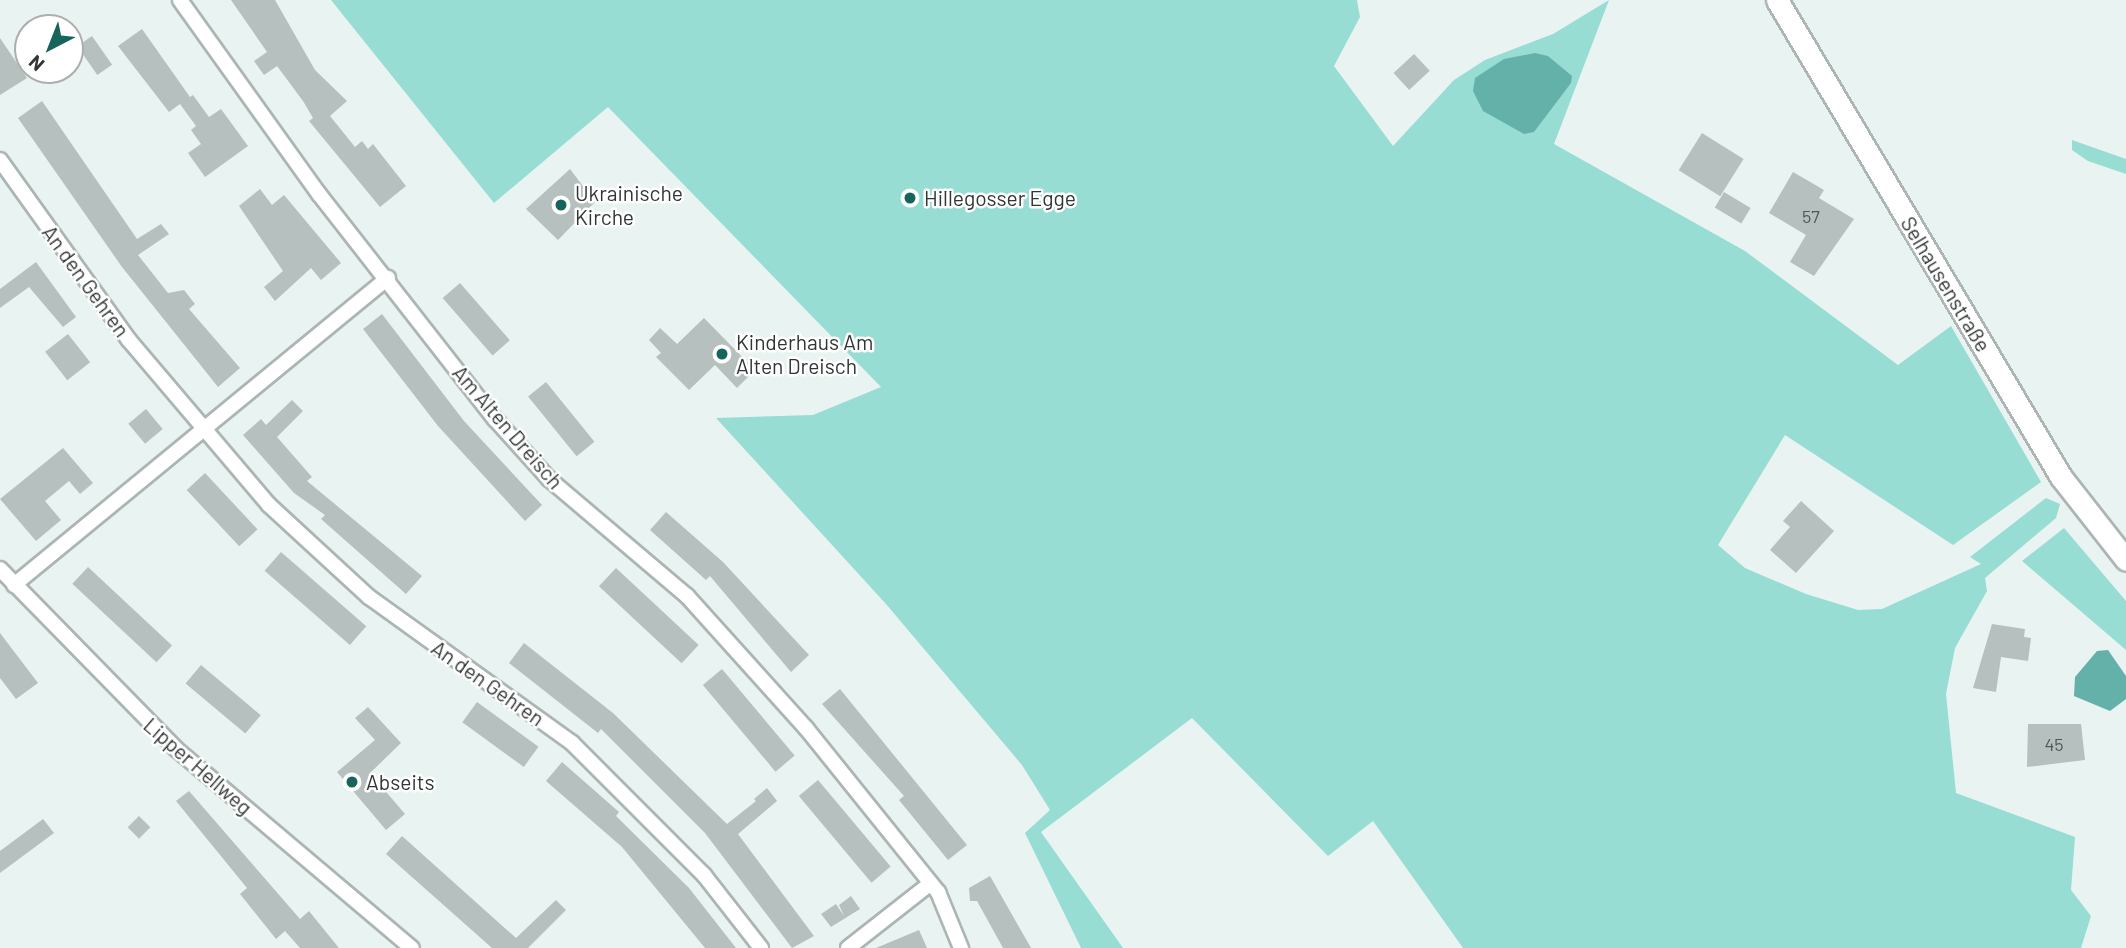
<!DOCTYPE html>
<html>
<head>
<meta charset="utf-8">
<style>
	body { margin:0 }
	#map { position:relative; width:2126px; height:948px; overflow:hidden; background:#e9f3f2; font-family:Barlow,sans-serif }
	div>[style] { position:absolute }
	.green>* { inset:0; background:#97ddd4 }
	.water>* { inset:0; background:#63b1a8 }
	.building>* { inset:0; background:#b6c0be; transform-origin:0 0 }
	.roads { filter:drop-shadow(2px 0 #acb5b4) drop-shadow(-2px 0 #acb5b4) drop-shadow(0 2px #acb5b4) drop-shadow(0 -2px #acb5b4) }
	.street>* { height:14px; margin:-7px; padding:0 7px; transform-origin:7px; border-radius:7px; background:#fff }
	.secondary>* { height:21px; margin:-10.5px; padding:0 10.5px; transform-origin:10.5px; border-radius:10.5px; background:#fff }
	.dots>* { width:19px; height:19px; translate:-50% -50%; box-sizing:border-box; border:4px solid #fff; border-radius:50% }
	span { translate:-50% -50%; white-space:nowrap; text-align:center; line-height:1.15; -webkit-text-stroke:5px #fff; paint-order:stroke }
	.number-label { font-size:18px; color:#525856 }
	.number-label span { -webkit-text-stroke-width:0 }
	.poi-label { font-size:21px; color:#313534 }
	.left { translate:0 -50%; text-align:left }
	.street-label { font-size:21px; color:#313534 }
	.north { position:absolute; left:14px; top:14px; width:70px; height:70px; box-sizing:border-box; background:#fff; border:2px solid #adaeae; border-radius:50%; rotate:222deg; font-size:19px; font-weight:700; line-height:28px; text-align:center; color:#313534 }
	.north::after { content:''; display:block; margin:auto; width:24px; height:32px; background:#17645c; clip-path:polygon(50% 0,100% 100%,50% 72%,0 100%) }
</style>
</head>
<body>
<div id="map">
	<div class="green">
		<div style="clip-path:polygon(331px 0,1357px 0,1360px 17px,1334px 66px,1393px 146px,1454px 80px,1485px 60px,1553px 34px,1609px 0,1554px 144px,1745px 251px,1898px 365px,1951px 326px,2041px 482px,1953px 545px,1785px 435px,1718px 545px,1745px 568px,1806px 594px,1858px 610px,1882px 609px,1981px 564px,1970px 557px,2046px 498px,2060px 504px,2056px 518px,1985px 578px,1987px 591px,1955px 648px,1946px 694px,1956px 793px,2075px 837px,2071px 890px,2091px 916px,2081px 948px,1463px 948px,1373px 821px,1328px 856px,1192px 718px,1041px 832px,1123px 948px,1081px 948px,1025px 833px,1050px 810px,1022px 765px,886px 604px,716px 418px,813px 415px,881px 387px,608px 107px,494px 203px)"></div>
		<div style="clip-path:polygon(2072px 140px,2126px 159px,2126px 174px,2088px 161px,2072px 150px)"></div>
		<div style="clip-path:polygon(2064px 528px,2126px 601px,2126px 650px,2022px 561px)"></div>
	</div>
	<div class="water">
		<div style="clip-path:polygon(1535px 53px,1548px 56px,1572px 76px,1571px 83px,1534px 132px,1524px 134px,1483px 111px,1473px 91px,1475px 78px,1504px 59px)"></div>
		<div style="clip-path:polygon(2108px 650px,2126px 676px,2126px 699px,2110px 711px,2074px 696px,2075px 677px,2097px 651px)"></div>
	</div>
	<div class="building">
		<div style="clip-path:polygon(231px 0,275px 0,315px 70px,347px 101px,330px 116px,355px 147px,362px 141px,368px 149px,373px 144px,406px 186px,380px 207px,309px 121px,313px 118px,303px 101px,277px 66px,264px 75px,254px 61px,267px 52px)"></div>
		<div style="clip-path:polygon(142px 29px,190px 97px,193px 95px,209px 117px,221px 109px,248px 146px,205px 177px,188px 153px,201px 144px,191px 130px,196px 126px,180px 104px,169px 112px,118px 46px)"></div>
		<div style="left:92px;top:36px;width:35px;height:18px;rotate:55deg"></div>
		<div style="clip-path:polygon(0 38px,27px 78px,0 95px)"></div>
		<div style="left:1414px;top:54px;width:23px;height:28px;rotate:47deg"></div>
		<div style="clip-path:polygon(42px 101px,137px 239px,161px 224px,169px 234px,138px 255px,168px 293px,184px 290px,195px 304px,189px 309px,240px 368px,218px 387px,122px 267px,18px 118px)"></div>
		<div style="left:1702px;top:133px;width:49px;height:44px;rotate:32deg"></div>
		<div style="clip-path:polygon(570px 169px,595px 202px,558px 240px,526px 209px)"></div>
		<div style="clip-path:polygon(1793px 172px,1824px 190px,1819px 198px,1854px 219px,1814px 276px,1790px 262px,1806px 235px,1769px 213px)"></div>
		<div style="clip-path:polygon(260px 189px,272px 205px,284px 195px,341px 263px,321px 280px,311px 268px,275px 301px,264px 287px,283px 271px,239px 206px)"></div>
		<div style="left:1724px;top:192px;width:31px;height:18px;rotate:31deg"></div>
		<div style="clip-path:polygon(36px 262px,76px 317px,63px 327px,29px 287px,0 308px,0 289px)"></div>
		<div style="left:460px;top:283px;width:76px;height:23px;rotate:49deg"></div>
		<div style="clip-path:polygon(382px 314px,464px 421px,542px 505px,525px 521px,438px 426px,363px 329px)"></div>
		<div style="clip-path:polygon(704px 318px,755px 370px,737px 388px,715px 365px,689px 390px,656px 357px,661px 353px,649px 340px,660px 328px,677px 344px)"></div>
		<div style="left:68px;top:334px;width:36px;height:29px;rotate:52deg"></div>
		<div style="left:546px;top:382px;width:77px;height:23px;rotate:51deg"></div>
		<div style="clip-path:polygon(292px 400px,303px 411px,277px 437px,312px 477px,307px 481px,422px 576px,406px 594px,321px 519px,325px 515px,294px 493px,243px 435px,261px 419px,266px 425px)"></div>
		<div style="left:146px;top:409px;width:26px;height:23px;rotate:50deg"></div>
		<div style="clip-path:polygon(63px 448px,93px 483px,80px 494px,69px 481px,45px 501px,61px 520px,36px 541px,0 499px)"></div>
		<div style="left:205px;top:473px;width:77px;height:25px;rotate:47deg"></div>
		<div style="clip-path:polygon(1801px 501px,1834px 531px,1796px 573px,1770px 550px,1790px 527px,1783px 521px)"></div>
		<div style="clip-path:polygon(666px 512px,723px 562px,809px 655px,791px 672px,710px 576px,706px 580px,650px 530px)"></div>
		<div style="left:281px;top:552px;width:113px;height:25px;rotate:41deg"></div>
		<div style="left:88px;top:567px;width:115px;height:23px;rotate:43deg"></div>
		<div style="left:616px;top:568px;width:113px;height:25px;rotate:43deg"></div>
		<div style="clip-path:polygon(1992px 624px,2025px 629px,2024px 637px,2031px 638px,2028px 661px,2001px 657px,1996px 692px,1973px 688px)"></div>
		<div style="clip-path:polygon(0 633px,38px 683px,16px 699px,0 678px)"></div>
		<div style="clip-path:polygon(524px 643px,613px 713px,727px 824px,756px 801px,759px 805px,754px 799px,767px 788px,777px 801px,738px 834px,814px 936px,792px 948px,705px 833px,601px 729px,598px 733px,509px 663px)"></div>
		<div style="left:201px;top:665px;width:78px;height:24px;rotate:40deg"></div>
		<div style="left:722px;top:669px;width:113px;height:25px;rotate:50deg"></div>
		<div style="clip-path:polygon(840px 689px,967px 845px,948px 860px,899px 800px,904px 796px,822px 704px)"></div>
		<div style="left:477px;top:702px;width:76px;height:25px;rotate:36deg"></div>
		<div style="clip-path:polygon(368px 707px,401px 743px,370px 773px,405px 814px,386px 830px,337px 772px,375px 740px,355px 718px)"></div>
		<div style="clip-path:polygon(2028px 724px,2081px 724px,2085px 760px,2027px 767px)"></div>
		<div style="clip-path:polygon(562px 762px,619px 812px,616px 816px,689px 888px,736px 948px,705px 948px,622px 847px,546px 781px)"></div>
		<div style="left:818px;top:780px;width:113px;height:25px;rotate:50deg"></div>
		<div style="clip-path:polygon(189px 791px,300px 919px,309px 911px,339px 948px,300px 948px,285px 931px,276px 939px,240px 894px,247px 888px,176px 801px)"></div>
		<div style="left:139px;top:816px;width:16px;height:16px;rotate:45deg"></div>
		<div style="clip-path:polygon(43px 819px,54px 833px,0 873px,0 851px)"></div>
		<div style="clip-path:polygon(402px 836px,516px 938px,556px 900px,566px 910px,528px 948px,492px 948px,386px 854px)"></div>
		<div style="clip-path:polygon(990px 876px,1031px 948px,1003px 948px,977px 901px,970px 901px,969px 888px)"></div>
		<div style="clip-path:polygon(851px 896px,860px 909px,831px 927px,821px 914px,836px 904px,844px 916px,839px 905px)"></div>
		<div style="clip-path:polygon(919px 930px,927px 948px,876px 948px)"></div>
	</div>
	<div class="roads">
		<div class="street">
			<div style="left:180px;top:0;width:239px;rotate:54.4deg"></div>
			<div style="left:319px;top:194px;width:286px;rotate:52deg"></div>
			<div style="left:495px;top:419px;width:81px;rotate:48deg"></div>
			<div style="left:549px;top:479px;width:181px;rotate:40.3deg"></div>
			<div style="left:687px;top:596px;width:178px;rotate:48deg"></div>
			<div style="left:806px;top:728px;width:211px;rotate:51.2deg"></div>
			<div style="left:938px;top:892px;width:61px;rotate:67.7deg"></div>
			<div style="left:0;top:160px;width:221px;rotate:54.4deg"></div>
			<div style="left:129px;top:340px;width:216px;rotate:49.7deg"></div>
			<div style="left:269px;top:505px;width:136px;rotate:42.6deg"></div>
			<div style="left:369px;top:597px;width:250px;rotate:35.7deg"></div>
			<div style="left:572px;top:743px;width:187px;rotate:45deg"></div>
			<div style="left:704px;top:875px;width:93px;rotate:52deg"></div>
			<div style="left:0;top:569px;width:250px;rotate:45.6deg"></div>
			<div style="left:175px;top:748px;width:310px;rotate:40.2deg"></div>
			<div style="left:14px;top:585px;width:484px;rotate:-39.4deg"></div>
			<div style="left:848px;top:948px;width:105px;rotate:-38.1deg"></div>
		</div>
		<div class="secondary">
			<div style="left:1777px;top:0;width:555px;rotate:59.23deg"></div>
			<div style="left:2061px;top:477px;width:105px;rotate:51.9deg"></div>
		</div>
	</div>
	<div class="dots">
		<div style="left:910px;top:198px;background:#17645c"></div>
		<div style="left:561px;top:205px;background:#17645c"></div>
		<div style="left:722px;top:354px;background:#17645c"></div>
		<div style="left:352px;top:782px;background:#17645c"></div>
	</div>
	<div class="number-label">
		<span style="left:1811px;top:216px">57</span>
		<span style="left:2054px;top:744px">45</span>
	</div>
	<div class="poi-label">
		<span class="left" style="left:575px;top:205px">Ukrainische<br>Kirche</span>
		<span class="left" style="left:924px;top:198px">Hillegosser Egge</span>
		<span class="left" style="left:736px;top:354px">Kinderhaus Am<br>Alten Dreisch</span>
		<span class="left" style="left:366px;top:782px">Abseits</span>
	</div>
	<div class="street-label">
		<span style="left:86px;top:281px;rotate:54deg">An den Gehren</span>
		<span style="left:1946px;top:284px;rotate:59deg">Selhausenstraße</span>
		<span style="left:508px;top:427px;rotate:49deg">Am Alten Dreisch</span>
		<span style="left:488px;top:683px;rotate:35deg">An den Gehren</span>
		<span style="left:198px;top:766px;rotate:41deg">Lipper Hellweg</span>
	</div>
	<div class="north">N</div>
</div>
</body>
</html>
